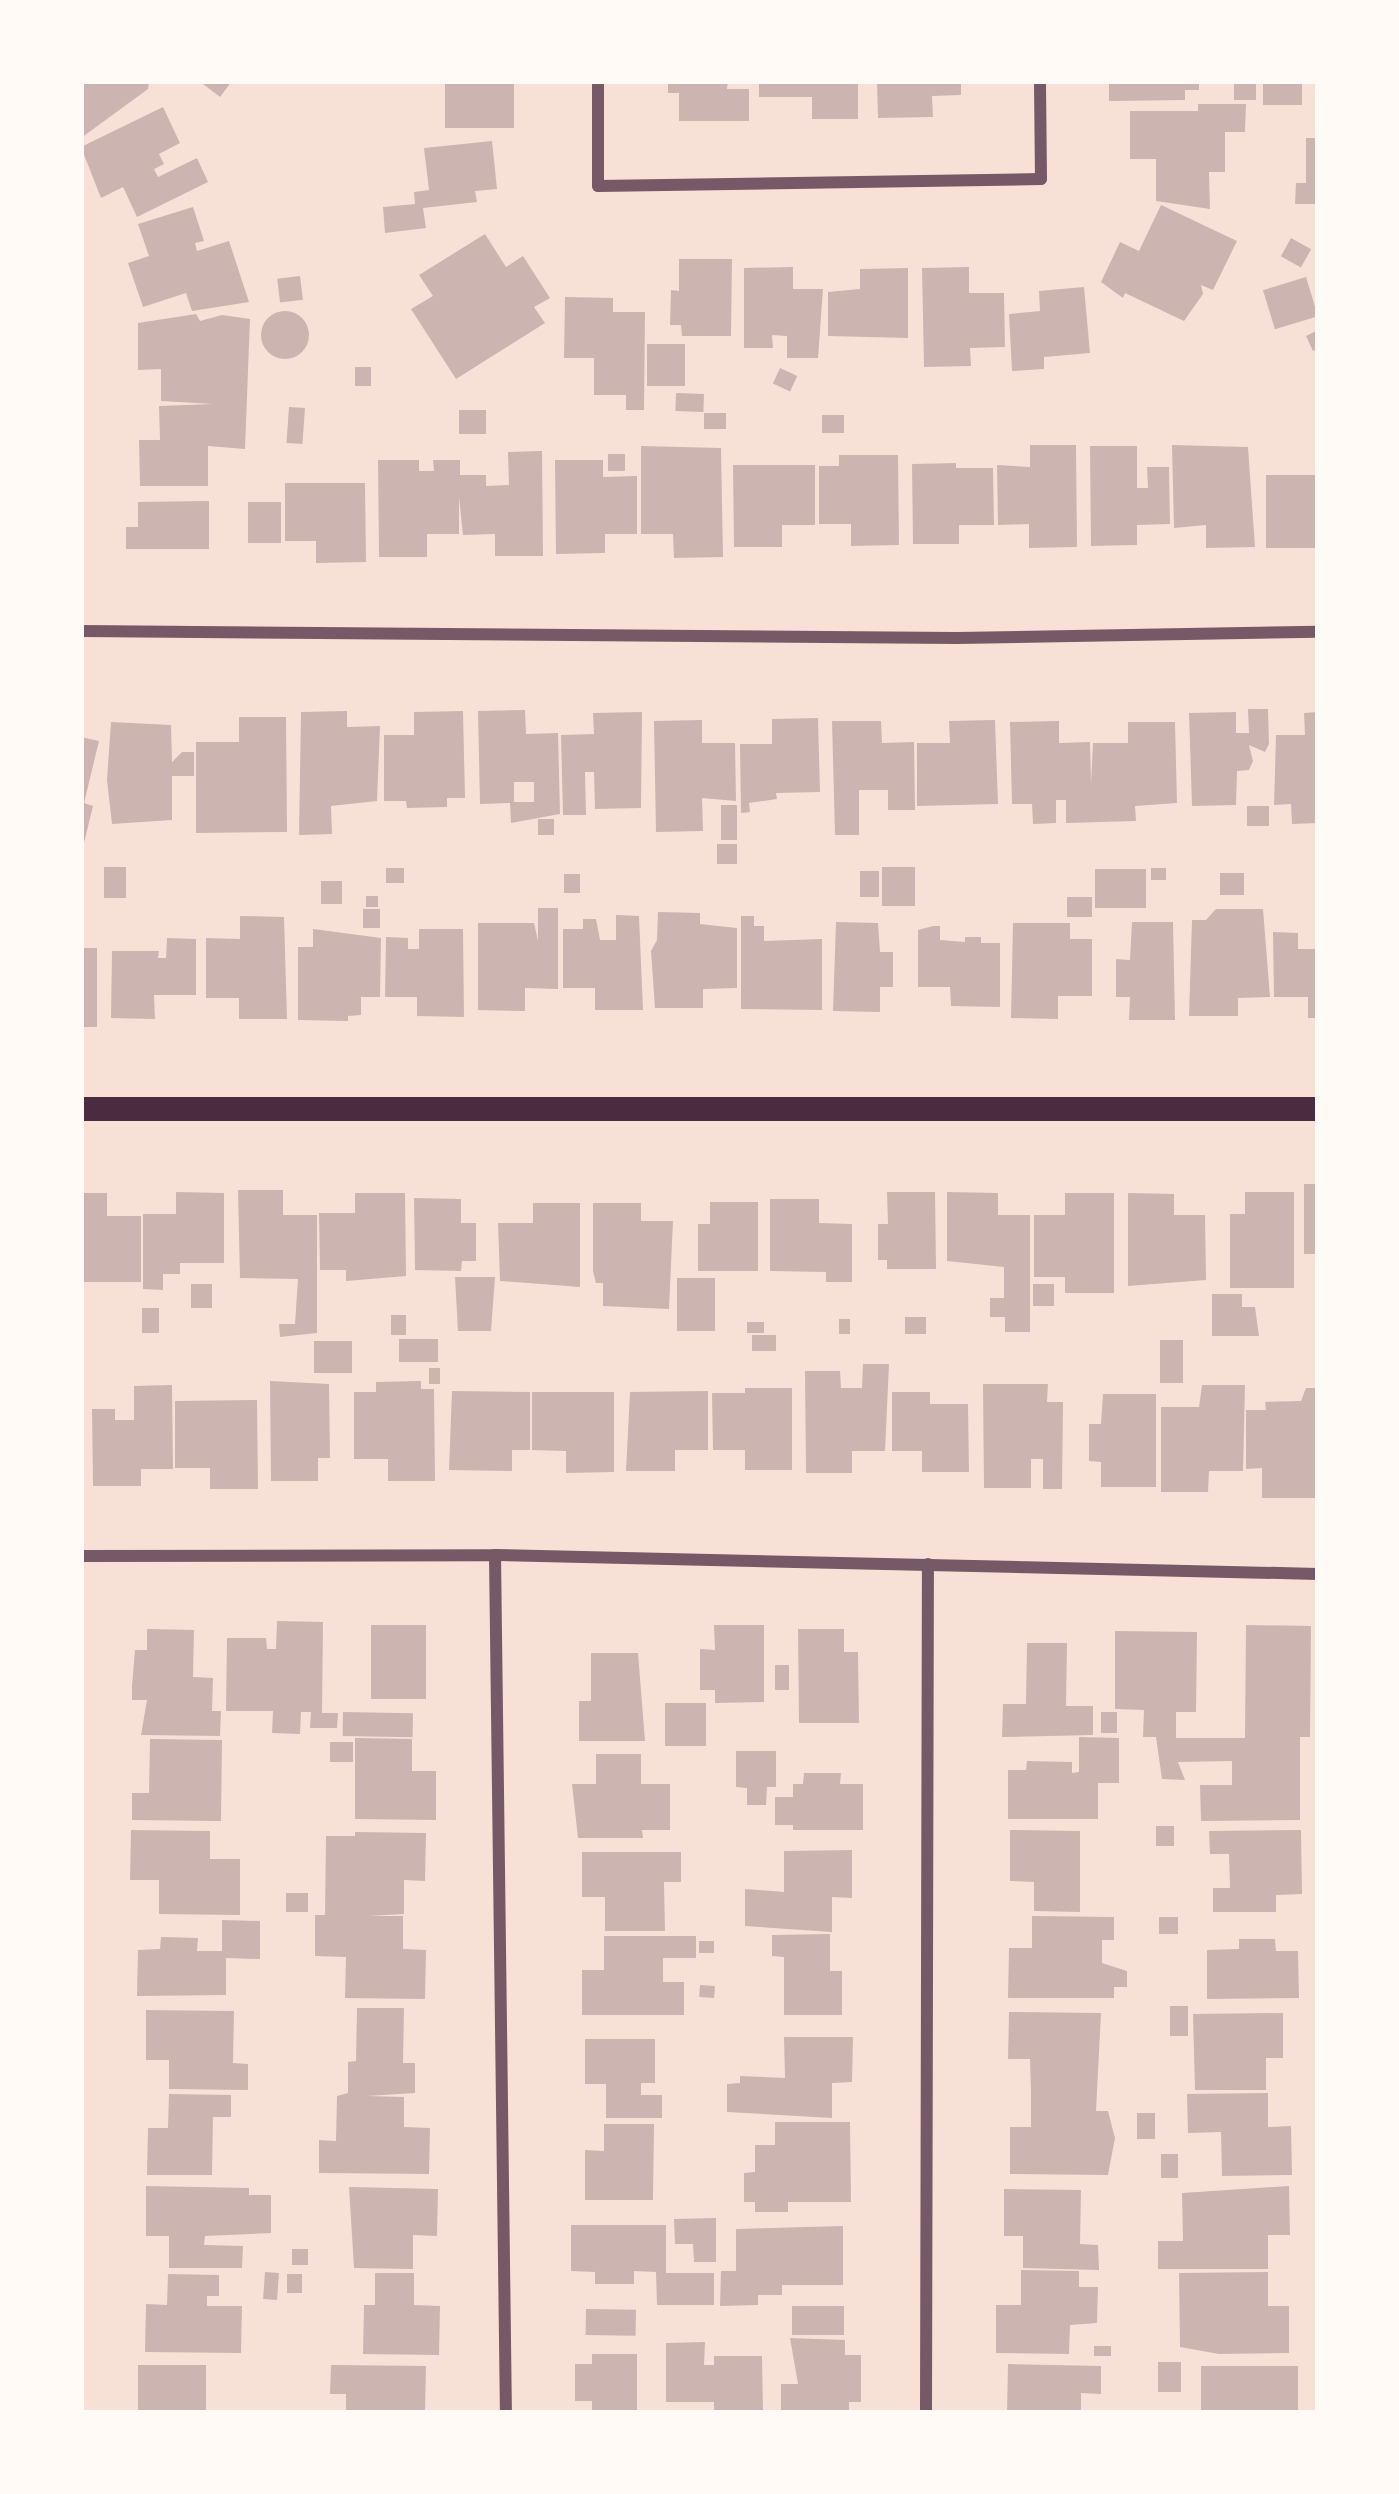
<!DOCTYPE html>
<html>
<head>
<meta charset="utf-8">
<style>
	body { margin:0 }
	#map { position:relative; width:1399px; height:2494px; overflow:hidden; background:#f7e1d7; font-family:Literata,serif }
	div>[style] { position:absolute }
	.building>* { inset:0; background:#ccb4b1; transform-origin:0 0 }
	.round { border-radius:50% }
	.minor>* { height:12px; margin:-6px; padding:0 6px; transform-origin:6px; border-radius:6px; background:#755966 }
	.secondary>* { height:24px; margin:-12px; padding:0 12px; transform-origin:12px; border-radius:12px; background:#4a2c40 }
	span { translate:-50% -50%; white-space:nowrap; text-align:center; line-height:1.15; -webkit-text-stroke:10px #fffaf5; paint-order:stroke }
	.frame { position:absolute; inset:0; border:84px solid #fffaf5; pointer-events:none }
</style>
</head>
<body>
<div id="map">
	<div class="building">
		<div style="clip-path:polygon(81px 81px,149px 81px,148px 89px,81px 138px)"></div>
		<div style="clip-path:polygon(199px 81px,232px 81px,220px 97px)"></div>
		<div style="left:445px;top:81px;width:69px;height:47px"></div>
		<div style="clip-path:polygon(668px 81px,728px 81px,727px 89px,749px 89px,749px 121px,679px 121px,679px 93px,668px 93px)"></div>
		<div style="clip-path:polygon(759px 81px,858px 81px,858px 119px,812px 119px,812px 97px,759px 97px)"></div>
		<div style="clip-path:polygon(877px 81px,961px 81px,961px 95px,932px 96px,933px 117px,878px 118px)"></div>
		<div style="clip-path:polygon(1109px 81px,1199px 81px,1199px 90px,1185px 90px,1185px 100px,1109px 101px)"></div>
		<div style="left:1234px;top:81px;width:22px;height:19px"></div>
		<div style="left:1263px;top:81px;width:39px;height:24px"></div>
		<div style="clip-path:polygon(1198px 104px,1246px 104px,1245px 132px,1225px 132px,1225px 172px,1209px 172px,1210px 209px,1156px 201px,1156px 159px,1130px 159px,1130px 111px,1198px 111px)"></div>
		<div style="clip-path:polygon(163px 107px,180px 143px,159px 154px,164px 164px,154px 169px,158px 177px,197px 158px,208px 182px,137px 217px,123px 187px,101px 198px,81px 147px)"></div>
		<div style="clip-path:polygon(1306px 138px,1318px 138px,1318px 204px,1295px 204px,1296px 183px,1306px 183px)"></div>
		<div style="clip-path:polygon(492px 141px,497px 189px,475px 191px,477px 202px,423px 208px,426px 228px,385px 233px,383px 207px,415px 204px,414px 192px,429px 190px,424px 148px)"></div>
		<div style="clip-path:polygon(1161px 205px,1237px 241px,1213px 290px,1201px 285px,1203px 294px,1184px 321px,1125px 293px,1123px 298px,1101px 282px,1120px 242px,1139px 251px)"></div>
		<div style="clip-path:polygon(193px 207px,204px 241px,195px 243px,197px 251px,229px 241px,249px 302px,192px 311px,186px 293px,143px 307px,128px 263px,149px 256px,138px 224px)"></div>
		<div style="clip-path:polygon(485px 234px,506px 267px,523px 256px,550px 298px,534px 307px,545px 323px,456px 379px,411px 309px,433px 296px,419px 275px)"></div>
		<div style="left:1291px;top:238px;width:23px;height:21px;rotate:29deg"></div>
		<div style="clip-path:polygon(679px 259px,732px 259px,731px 336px,682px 336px,681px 325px,670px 325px,671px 290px,679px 291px)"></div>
		<div style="clip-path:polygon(793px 267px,793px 289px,823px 289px,818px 358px,787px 358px,787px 336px,772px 335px,773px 348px,744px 348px,744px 268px)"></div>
		<div style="clip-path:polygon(969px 267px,969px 293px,1004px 293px,1005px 347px,970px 348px,971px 366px,924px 367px,922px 268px)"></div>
		<div style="clip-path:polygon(908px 268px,908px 338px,828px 336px,828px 292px,860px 289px,860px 269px)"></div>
		<div style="left:300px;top:276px;width:24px;height:23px;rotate:83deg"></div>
		<div style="left:1306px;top:277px;width:41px;height:45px;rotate:73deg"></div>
		<div style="clip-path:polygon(1084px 287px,1090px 353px,1044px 357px,1044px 369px,1012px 371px,1009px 314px,1040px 311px,1039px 291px)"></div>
		<div style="clip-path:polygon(565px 297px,613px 298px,613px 312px,645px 312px,644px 410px,626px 410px,626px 395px,594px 395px,594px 358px,564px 358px)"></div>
		<div class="round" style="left:261px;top:311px;width:48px;height:48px"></div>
		<div style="clip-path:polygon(196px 314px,200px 321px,222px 315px,250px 319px,245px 449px,208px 446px,208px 486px,140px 486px,139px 440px,160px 440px,159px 406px,213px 404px,161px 401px,161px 369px,138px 370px,138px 323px)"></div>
		<div style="clip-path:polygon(1318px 330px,1318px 349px,1313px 351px,1306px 336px)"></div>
		<div style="left:647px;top:344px;width:38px;height:42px"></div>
		<div style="left:355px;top:367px;width:16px;height:19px"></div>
		<div style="left:780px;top:368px;width:19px;height:17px;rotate:25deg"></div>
		<div style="left:676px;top:393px;width:28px;height:18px;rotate:2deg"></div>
		<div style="left:289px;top:407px;width:16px;height:36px;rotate:4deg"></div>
		<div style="left:459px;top:410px;width:27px;height:24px"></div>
		<div style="left:704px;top:413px;width:22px;height:16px"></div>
		<div style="left:822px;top:415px;width:22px;height:18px"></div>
		<div style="clip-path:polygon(1030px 445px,1076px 445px,1077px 547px,1029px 548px,1029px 524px,998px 525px,997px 465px,1030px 467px)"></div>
		<div style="clip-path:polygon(1172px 445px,1248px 447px,1255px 547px,1206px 548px,1206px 525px,1174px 528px)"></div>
		<div style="clip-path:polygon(641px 446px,721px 448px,723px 557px,674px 558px,673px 534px,641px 534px)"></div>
		<div style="clip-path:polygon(1090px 446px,1137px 446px,1137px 488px,1148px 488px,1147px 467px,1169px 467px,1170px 524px,1137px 525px,1137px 545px,1091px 546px)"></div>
		<div style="clip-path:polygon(542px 451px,543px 556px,495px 556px,495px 534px,463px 535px,459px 497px,459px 534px,427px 534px,427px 557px,379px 557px,378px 460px,419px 460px,419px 471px,434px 471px,433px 460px,460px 460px,460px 475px,486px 475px,486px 486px,509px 485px,508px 452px)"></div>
		<div style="left:608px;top:454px;width:17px;height:17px"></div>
		<div style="clip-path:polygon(839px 455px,898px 455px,899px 545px,851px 546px,851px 524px,819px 524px,819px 466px,839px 466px)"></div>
		<div style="clip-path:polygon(555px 460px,603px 460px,603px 477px,637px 476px,637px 534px,605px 534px,605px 553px,556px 554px)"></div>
		<div style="clip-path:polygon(956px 463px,956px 468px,993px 468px,994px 525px,959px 525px,959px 544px,913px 544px,912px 464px)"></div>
		<div style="clip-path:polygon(733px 465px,815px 465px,815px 525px,782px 525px,782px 547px,734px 547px)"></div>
		<div style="left:1266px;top:475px;width:52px;height:73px"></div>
		<div style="clip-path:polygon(285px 483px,365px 483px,366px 562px,316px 563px,316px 541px,285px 541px)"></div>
		<div style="clip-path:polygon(209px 501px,209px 549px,126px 549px,126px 527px,138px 527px,138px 502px)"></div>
		<div style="left:248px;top:502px;width:33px;height:41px"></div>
		<div style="clip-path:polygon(1248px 709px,1268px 709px,1269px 744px,1265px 752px,1249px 745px,1253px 761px,1249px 770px,1237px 771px,1236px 805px,1192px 806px,1189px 713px,1236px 712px,1236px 733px,1249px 733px)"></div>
		<div style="clip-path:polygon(evenodd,525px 710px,526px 734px,558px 733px,560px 814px,511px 823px,510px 803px,480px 804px,478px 711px,525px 710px,514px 782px,534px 782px,534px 802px,514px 802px,514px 782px)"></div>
		<div style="clip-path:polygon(347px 711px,347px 727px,380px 726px,377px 801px,331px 806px,332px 834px,299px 835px,301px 712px)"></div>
		<div style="clip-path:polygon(463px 711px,465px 798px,447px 798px,447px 807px,407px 808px,406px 801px,384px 801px,384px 735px,414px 735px,414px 712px)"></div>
		<div style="clip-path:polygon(642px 712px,641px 808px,595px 809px,594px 772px,585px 772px,586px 815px,563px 815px,561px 735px,594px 734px,593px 713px)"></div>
		<div style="clip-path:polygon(1318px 712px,1318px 823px,1292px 824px,1291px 804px,1274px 805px,1276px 735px,1305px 735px,1304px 713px)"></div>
		<div style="clip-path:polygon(239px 717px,286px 717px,287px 832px,196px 833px,196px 742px,239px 742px)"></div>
		<div style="clip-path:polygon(818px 718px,820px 792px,776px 793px,777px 799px,749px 803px,750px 812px,741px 813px,740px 744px,772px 744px,772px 719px)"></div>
		<div style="clip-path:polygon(702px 720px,702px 743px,735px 743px,736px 801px,702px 798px,703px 831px,656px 832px,654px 721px)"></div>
		<div style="clip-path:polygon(995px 720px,998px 804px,917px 806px,917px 743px,950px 743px,949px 721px)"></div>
		<div style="clip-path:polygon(832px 721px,881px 721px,882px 743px,914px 742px,915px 810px,888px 810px,888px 790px,859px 790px,859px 835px,835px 835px)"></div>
		<div style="clip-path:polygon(1059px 721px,1059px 743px,1090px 742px,1091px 784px,1093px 743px,1128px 743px,1128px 722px,1175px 722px,1177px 803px,1135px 806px,1136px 821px,1066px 823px,1066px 800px,1056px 800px,1056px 823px,1033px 824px,1032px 804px,1012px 804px,1010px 722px)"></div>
		<div style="clip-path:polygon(111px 722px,171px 725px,172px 762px,182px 752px,194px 752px,194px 776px,172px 776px,172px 820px,112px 824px,107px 780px)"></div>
		<div style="clip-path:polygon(81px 737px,99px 741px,84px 803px,93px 806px,83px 847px)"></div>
		<div style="left:721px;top:805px;width:16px;height:35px"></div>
		<div style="left:1247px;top:806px;width:22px;height:20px"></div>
		<div style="left:538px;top:819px;width:16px;height:16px"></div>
		<div style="left:717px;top:844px;width:20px;height:20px"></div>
		<div style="left:104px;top:867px;width:22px;height:31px"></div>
		<div style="left:882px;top:867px;width:33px;height:39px"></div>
		<div style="left:386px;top:868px;width:18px;height:15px"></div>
		<div style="left:1151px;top:868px;width:15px;height:12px"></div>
		<div style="left:1095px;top:869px;width:51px;height:39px"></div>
		<div style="left:860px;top:871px;width:19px;height:26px"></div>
		<div style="left:1220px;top:873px;width:24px;height:22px"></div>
		<div style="left:564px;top:874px;width:16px;height:19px"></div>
		<div style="left:321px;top:881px;width:21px;height:23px"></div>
		<div style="left:366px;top:896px;width:12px;height:11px"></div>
		<div style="left:1067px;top:897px;width:25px;height:20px"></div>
		<div style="clip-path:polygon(538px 908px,558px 908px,558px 989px,525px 988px,525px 1011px,478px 1010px,478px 923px,534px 923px,538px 941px)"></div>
		<div style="left:363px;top:909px;width:17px;height:19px"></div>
		<div style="clip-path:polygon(1216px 909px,1263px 909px,1270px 997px,1238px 998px,1238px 1016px,1189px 1016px,1192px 920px,1206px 920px)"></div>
		<div style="clip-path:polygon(658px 912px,700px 913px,700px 924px,737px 928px,737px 988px,703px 989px,703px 1008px,655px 1008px,651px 951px,657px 940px)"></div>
		<div style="clip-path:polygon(616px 915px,639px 916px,643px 1010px,595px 1010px,595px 988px,563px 988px,563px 929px,583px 929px,583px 919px,596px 919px,600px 940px,616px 940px)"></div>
		<div style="clip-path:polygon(240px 916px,284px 917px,287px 1019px,239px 1019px,239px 998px,206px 998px,206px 938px,240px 939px)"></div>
		<div style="clip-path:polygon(741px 916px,754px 916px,754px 926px,764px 926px,764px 941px,822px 939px,822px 1010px,741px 1009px)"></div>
		<div style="clip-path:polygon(836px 922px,878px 923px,880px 952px,893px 952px,893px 987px,880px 987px,880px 1012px,833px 1011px)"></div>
		<div style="clip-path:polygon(1132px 922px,1173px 922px,1175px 1020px,1129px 1020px,1130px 997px,1116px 997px,1116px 959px,1130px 960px)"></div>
		<div style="clip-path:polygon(1013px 923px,1070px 923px,1070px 939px,1092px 939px,1092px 996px,1058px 996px,1058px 1019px,1011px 1018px)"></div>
		<div style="clip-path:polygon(933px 926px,940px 926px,940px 940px,965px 942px,965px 937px,981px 937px,981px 943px,1000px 943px,1000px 1007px,951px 1006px,950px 987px,918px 987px,918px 930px)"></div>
		<div style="clip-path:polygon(313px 929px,381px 938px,380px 997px,361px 997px,361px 1015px,348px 1016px,348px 1021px,298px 1020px,298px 947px,313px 947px)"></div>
		<div style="clip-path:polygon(419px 929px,463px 929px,464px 1017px,417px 1016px,417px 997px,385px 997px,386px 937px,408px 938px,408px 949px,419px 949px)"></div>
		<div style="clip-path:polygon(1273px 932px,1298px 933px,1298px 949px,1318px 949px,1318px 1018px,1308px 1018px,1308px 997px,1274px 997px)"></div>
		<div style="clip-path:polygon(167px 938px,196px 939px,196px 995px,154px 995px,155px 1019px,111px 1018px,112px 951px,159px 951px,158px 958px,166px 958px)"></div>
		<div style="left:81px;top:948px;width:16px;height:79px"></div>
		<div style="left:1304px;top:1184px;width:14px;height:70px"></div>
		<div style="clip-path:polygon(238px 1190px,283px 1190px,283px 1215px,317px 1215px,317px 1333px,280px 1337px,279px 1324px,295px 1324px,298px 1279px,240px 1278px)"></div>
		<div style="clip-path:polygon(176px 1192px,224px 1193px,224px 1263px,180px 1263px,180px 1274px,163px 1274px,163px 1290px,143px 1289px,143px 1214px,176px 1214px)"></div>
		<div style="clip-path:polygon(887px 1192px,935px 1192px,936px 1269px,887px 1269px,887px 1260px,878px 1260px,878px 1224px,888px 1224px)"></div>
		<div style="clip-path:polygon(947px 1192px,998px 1193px,998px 1215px,1030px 1215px,1030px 1332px,1005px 1332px,1005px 1317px,990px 1317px,990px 1298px,1004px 1298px,1004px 1267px,947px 1261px)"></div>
		<div style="clip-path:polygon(1245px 1192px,1294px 1192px,1294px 1288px,1230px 1288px,1230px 1214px,1245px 1214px)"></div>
		<div style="clip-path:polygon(81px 1193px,107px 1193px,107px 1216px,141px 1216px,141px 1282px,81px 1282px)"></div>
		<div style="clip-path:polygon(355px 1193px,405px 1193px,406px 1276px,346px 1281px,346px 1270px,320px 1270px,319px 1213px,355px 1213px)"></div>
		<div style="clip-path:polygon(1065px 1193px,1114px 1193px,1114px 1293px,1065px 1293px,1065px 1277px,1034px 1277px,1034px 1215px,1065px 1215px)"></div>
		<div style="clip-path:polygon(1128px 1193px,1174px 1194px,1174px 1215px,1205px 1215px,1206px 1280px,1128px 1286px)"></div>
		<div style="clip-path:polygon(414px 1198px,461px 1199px,461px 1223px,476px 1223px,476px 1261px,462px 1261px,461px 1271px,415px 1270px)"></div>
		<div style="clip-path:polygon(770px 1199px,819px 1199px,819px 1223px,852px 1224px,852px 1282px,826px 1282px,826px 1272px,770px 1271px)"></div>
		<div style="clip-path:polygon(710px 1202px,758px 1202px,758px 1271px,698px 1271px,698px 1224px,710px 1224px)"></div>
		<div style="clip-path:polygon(533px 1203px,580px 1203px,580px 1287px,500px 1281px,498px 1223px,533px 1223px)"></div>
		<div style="clip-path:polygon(593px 1203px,641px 1203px,641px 1221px,673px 1221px,669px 1309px,603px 1306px,603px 1283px,596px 1283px,593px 1271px)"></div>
		<div style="clip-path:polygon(455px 1277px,495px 1277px,491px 1331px,458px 1331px)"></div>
		<div style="left:677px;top:1278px;width:38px;height:53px"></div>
		<div style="left:191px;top:1284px;width:21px;height:24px"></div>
		<div style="left:1033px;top:1284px;width:21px;height:22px"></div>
		<div style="clip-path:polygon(1212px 1294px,1242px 1294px,1242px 1307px,1255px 1307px,1259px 1336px,1212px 1336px)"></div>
		<div style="left:142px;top:1308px;width:17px;height:25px"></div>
		<div style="left:391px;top:1315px;width:15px;height:20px"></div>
		<div style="left:926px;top:1317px;width:17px;height:21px;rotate:90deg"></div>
		<div style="left:839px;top:1319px;width:11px;height:15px"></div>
		<div style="left:747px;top:1322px;width:17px;height:11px"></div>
		<div style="left:776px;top:1335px;width:16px;height:24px;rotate:90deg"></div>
		<div style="left:399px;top:1339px;width:39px;height:23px"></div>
		<div style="left:1160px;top:1340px;width:23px;height:43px"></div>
		<div style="left:314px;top:1341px;width:38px;height:32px"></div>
		<div style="clip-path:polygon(863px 1364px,889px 1364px,885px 1451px,852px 1451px,852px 1473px,806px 1473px,805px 1371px,840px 1371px,841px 1388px,862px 1388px)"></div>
		<div style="left:429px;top:1368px;width:11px;height:16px"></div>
		<div style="clip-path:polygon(270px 1381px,329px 1384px,330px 1458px,318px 1458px,318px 1481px,271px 1481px)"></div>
		<div style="clip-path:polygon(421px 1381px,421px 1389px,434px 1389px,435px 1481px,388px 1481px,388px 1459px,354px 1459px,354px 1392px,376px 1392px,376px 1382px)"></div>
		<div style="clip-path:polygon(983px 1384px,1048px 1384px,1047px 1402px,1063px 1402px,1062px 1489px,1043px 1489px,1043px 1459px,1031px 1459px,1031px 1488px,984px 1488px)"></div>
		<div style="clip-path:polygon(172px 1385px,173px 1469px,141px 1469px,141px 1486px,93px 1486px,92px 1409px,115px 1409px,115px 1420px,134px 1420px,134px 1386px)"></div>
		<div style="clip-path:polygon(1202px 1385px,1245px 1385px,1243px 1471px,1209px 1471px,1208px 1492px,1161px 1492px,1161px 1407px,1199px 1407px)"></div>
		<div style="clip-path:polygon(745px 1388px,792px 1388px,792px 1470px,745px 1470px,745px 1450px,713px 1450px,712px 1393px,745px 1393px)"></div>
		<div style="clip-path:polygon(1306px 1388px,1318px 1388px,1318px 1498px,1262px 1498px,1262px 1468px,1246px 1469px,1246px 1410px,1266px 1410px,1265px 1402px,1301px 1401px)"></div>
		<div style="clip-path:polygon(452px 1391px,530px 1392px,530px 1450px,512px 1450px,512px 1471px,449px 1470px)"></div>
		<div style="clip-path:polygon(708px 1391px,708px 1450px,675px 1450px,675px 1471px,626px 1471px,630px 1392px)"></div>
		<div style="clip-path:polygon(532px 1392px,614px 1392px,614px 1472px,566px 1473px,566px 1451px,532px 1450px)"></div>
		<div style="clip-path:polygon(892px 1392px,930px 1392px,930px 1404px,968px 1404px,969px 1472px,922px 1472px,922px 1451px,892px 1451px)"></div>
		<div style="clip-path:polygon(1103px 1394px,1156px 1394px,1156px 1487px,1101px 1487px,1101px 1462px,1089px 1461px,1089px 1424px,1101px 1424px)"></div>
		<div style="clip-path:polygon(257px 1400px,258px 1489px,210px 1489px,210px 1468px,175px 1468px,175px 1401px)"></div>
		<div style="clip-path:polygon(277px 1621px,323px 1622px,322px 1713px,338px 1713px,337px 1728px,310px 1728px,311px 1712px,301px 1712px,300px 1734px,272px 1733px,273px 1711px,226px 1711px,227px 1638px,266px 1638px,267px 1649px,276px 1649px)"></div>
		<div style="left:371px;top:1625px;width:55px;height:74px"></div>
		<div style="clip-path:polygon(714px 1625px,764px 1625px,764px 1702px,715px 1703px,715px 1690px,700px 1690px,700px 1649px,715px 1650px)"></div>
		<div style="clip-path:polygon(1246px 1625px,1311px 1626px,1310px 1737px,1300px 1737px,1300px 1820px,1201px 1821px,1200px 1785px,1232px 1785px,1232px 1761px,1178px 1762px,1185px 1780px,1162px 1779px,1156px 1737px,1143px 1737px,1144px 1710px,1115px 1709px,1115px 1631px,1197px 1632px,1196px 1712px,1176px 1712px,1176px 1738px,1245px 1738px)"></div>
		<div style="clip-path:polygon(147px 1629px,194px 1630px,193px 1677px,213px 1678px,212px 1711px,221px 1711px,220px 1736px,141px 1735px,147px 1700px,132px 1700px,132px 1686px,135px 1650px,147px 1650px)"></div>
		<div style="clip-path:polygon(798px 1629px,844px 1629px,844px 1652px,858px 1652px,859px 1723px,799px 1723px)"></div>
		<div style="clip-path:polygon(1027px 1643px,1067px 1643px,1066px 1706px,1093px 1706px,1093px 1735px,1002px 1737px,1003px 1704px,1026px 1704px)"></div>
		<div style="clip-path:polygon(591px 1653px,638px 1653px,645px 1741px,579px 1741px,579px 1701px,591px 1701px)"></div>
		<div style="left:775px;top:1665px;width:14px;height:25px"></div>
		<div style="left:665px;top:1703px;width:41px;height:43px"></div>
		<div style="left:343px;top:1712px;width:70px;height:24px;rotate:1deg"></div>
		<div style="left:1101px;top:1712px;width:16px;height:21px"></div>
		<div style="clip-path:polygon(1079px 1737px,1119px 1738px,1119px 1783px,1098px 1783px,1098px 1819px,1008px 1819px,1008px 1770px,1026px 1770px,1027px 1761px,1072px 1762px,1072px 1773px,1079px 1772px)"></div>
		<div style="clip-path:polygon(355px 1738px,412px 1739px,412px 1771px,436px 1771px,436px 1820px,355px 1819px)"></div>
		<div style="clip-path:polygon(150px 1739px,222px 1740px,221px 1821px,132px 1820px,132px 1793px,149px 1793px)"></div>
		<div style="left:330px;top:1742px;width:23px;height:20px"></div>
		<div style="clip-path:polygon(736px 1751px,776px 1751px,776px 1787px,767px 1787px,766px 1805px,747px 1805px,747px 1788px,736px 1787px)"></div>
		<div style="clip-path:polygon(596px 1754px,641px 1754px,641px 1784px,670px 1784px,670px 1830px,642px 1830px,643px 1838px,578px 1838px,572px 1784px,596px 1784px)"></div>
		<div style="clip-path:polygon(804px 1773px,841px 1773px,840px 1784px,863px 1784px,863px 1830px,793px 1830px,793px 1825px,775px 1825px,775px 1797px,793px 1797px,793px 1784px,803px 1784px)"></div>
		<div style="left:1156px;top:1826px;width:18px;height:20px"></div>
		<div style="clip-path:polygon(131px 1830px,210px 1831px,210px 1859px,240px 1859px,240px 1915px,159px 1914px,159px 1880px,130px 1880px)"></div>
		<div style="clip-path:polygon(1010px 1830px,1080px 1831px,1080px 1912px,1034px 1911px,1034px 1882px,1010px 1881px)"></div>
		<div style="clip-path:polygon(1301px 1830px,1302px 1894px,1276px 1895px,1276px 1912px,1213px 1912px,1213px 1888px,1230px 1888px,1229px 1854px,1210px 1854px,1209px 1831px)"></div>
		<div style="clip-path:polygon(355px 1832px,426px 1833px,425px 1881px,404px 1880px,404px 1914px,368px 1916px,403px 1916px,403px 1949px,426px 1950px,425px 1999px,345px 1998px,346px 1957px,315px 1956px,315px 1915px,325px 1915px,326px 1836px,355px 1836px)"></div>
		<div style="clip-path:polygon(852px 1850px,852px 1898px,832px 1897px,832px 1932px,745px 1926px,745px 1889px,784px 1892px,784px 1851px)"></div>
		<div style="clip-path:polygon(582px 1852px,681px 1852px,681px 1882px,664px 1882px,665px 1931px,605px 1931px,605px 1897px,582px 1897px)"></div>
		<div style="left:286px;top:1893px;width:22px;height:19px"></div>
		<div style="clip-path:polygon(1032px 1916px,1114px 1917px,1114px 1940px,1102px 1940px,1102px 1963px,1127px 1971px,1127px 1987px,1114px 1987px,1114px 1998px,1008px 1998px,1009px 1948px,1032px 1948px)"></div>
		<div style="left:1159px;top:1917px;width:19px;height:17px"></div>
		<div style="clip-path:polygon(222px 1920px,260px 1921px,260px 1959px,226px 1958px,226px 1995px,137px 1996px,138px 1950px,160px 1949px,161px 1937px,198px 1938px,197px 1951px,222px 1951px)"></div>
		<div style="clip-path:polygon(830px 1934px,830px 1971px,842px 1971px,842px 2015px,784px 2015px,784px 1957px,772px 1956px,772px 1935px)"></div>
		<div style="clip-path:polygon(604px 1936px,696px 1936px,696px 1958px,663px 1958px,663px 1982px,684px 1982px,684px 2015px,582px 2015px,582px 1970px,604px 1970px)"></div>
		<div style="clip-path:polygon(1239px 1939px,1275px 1939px,1276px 1951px,1298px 1951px,1299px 1998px,1207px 1999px,1207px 1950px,1239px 1949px)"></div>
		<div style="left:699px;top:1941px;width:15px;height:12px"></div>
		<div style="left:700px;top:1985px;width:15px;height:12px;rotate:4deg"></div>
		<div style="left:1170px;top:2006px;width:18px;height:30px"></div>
		<div style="clip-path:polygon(357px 2008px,404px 2008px,403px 2063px,415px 2063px,415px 2093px,367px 2096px,404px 2097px,404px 2127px,430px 2128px,429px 2174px,319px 2173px,319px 2140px,336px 2141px,337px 2096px,348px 2093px,348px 2062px,356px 2061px)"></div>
		<div style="clip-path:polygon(146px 2010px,234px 2011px,233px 2063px,248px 2064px,248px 2090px,169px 2089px,169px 2060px,146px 2060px)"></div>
		<div style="clip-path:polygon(1009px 2012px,1101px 2013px,1096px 2111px,1108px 2111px,1115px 2138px,1108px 2175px,1010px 2174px,1010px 2127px,1031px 2127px,1031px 2091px,1030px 2059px,1008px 2059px)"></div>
		<div style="clip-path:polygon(1283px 2013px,1283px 2058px,1266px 2058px,1266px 2090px,1195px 2090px,1193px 2014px)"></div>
		<div style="clip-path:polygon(784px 2037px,853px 2037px,852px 2082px,832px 2083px,832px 2118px,727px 2112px,727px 2084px,740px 2083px,740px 2076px,785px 2078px)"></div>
		<div style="clip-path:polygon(585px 2039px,655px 2039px,655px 2083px,641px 2083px,641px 2095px,662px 2095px,662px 2118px,606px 2118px,606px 2084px,585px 2084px)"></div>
		<div style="clip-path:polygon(1268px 2093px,1268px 2127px,1291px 2126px,1292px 2175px,1222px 2176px,1221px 2132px,1188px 2133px,1187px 2094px)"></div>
		<div style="clip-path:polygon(169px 2094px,231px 2095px,231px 2117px,213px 2117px,212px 2175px,147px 2175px,148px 2128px,168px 2128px)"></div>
		<div style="left:1137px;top:2113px;width:18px;height:26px"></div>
		<div style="clip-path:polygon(775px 2122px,850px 2122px,851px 2202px,788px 2202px,788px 2212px,755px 2212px,755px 2202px,744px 2202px,744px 2173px,755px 2172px,755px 2145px,775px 2145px)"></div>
		<div style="clip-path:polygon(604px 2124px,654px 2124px,653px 2200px,585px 2200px,585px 2150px,604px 2151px)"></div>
		<div style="left:1161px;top:2154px;width:17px;height:24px"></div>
		<div style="clip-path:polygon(146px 2186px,249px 2188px,249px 2195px,271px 2195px,271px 2233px,205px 2236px,204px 2245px,243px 2246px,242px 2268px,169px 2268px,169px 2236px,146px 2236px)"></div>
		<div style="clip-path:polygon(1289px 2186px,1290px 2235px,1268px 2235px,1268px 2269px,1158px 2269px,1158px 2241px,1183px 2241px,1182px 2193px)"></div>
		<div style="clip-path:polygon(349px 2187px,438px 2189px,437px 2236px,413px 2235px,413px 2269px,354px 2268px)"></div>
		<div style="clip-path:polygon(1004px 2189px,1081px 2190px,1080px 2244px,1098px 2245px,1099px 2270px,1023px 2268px,1023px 2236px,1004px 2236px)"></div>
		<div style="clip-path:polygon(716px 2218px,716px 2262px,694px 2262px,693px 2244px,675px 2244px,674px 2219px)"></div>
		<div style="clip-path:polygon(571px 2225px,666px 2225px,666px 2273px,714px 2273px,714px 2305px,657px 2305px,656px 2272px,634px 2271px,634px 2284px,595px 2284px,595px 2272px,571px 2271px)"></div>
		<div style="clip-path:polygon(843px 2226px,843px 2285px,782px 2285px,782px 2295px,758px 2295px,758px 2305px,720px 2306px,721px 2271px,736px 2271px,736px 2229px)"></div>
		<div style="left:292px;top:2249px;width:16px;height:16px"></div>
		<div style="clip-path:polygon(1021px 2270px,1079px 2271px,1079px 2287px,1098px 2287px,1097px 2323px,1070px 2325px,1069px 2354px,996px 2353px,996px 2305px,1021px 2305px)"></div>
		<div style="left:265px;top:2272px;width:14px;height:27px;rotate:4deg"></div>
		<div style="clip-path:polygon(1268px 2272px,1268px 2306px,1289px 2306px,1289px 2353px,1219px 2354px,1180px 2347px,1179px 2273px)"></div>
		<div style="clip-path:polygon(375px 2273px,414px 2273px,414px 2305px,440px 2306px,439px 2355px,363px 2354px,364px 2305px,375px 2305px)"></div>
		<div style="clip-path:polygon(168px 2274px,219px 2275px,219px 2296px,207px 2296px,207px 2306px,242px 2306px,241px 2353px,145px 2352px,146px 2304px,167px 2305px)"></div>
		<div style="left:287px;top:2274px;width:15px;height:19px"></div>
		<div style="left:792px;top:2306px;width:52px;height:29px"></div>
		<div style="left:586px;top:2309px;width:50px;height:26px;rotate:1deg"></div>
		<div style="clip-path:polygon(790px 2338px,845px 2340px,845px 2355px,861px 2355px,861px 2402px,849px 2402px,849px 2413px,781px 2413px,781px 2384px,798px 2384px)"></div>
		<div style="clip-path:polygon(705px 2342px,704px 2365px,714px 2365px,714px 2356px,762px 2356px,763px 2413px,714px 2413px,714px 2402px,666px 2402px,666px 2343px)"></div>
		<div style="left:1094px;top:2346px;width:17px;height:10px"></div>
		<div style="clip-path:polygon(592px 2354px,637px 2354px,637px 2412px,592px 2412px,592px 2401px,575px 2401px,575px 2364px,592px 2364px)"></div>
		<div style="left:1158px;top:2362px;width:23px;height:30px"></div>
		<div style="clip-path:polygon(1008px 2364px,1101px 2366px,1101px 2394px,1081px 2393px,1081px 2412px,1007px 2413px)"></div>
		<div style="left:138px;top:2365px;width:68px;height:48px"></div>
		<div style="clip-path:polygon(331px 2365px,426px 2366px,425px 2413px,346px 2413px,346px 2394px,330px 2394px)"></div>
		<div style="left:1298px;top:2366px;width:47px;height:97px;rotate:90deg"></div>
	</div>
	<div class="minor">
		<div style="left:598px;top:81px;width:105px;rotate:90deg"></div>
		<div style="left:598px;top:186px;width:443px;rotate:-0.9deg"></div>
		<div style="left:1041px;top:179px;width:98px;rotate:-90.6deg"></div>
		<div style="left:81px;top:631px;width:876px;rotate:0.46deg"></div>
		<div style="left:957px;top:638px;width:361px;rotate:-1deg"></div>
		<div style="left:495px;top:1555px;width:858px;rotate:89.27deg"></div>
		<div style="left:81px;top:1556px;width:414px;rotate:-0.1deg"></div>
		<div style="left:495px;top:1555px;width:823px;rotate:1.32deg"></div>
		<div style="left:926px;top:2413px;width:849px;rotate:-89.87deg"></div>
	</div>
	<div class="secondary">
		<div style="left:81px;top:1109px;width:1237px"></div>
	</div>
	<div class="frame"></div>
</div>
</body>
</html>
